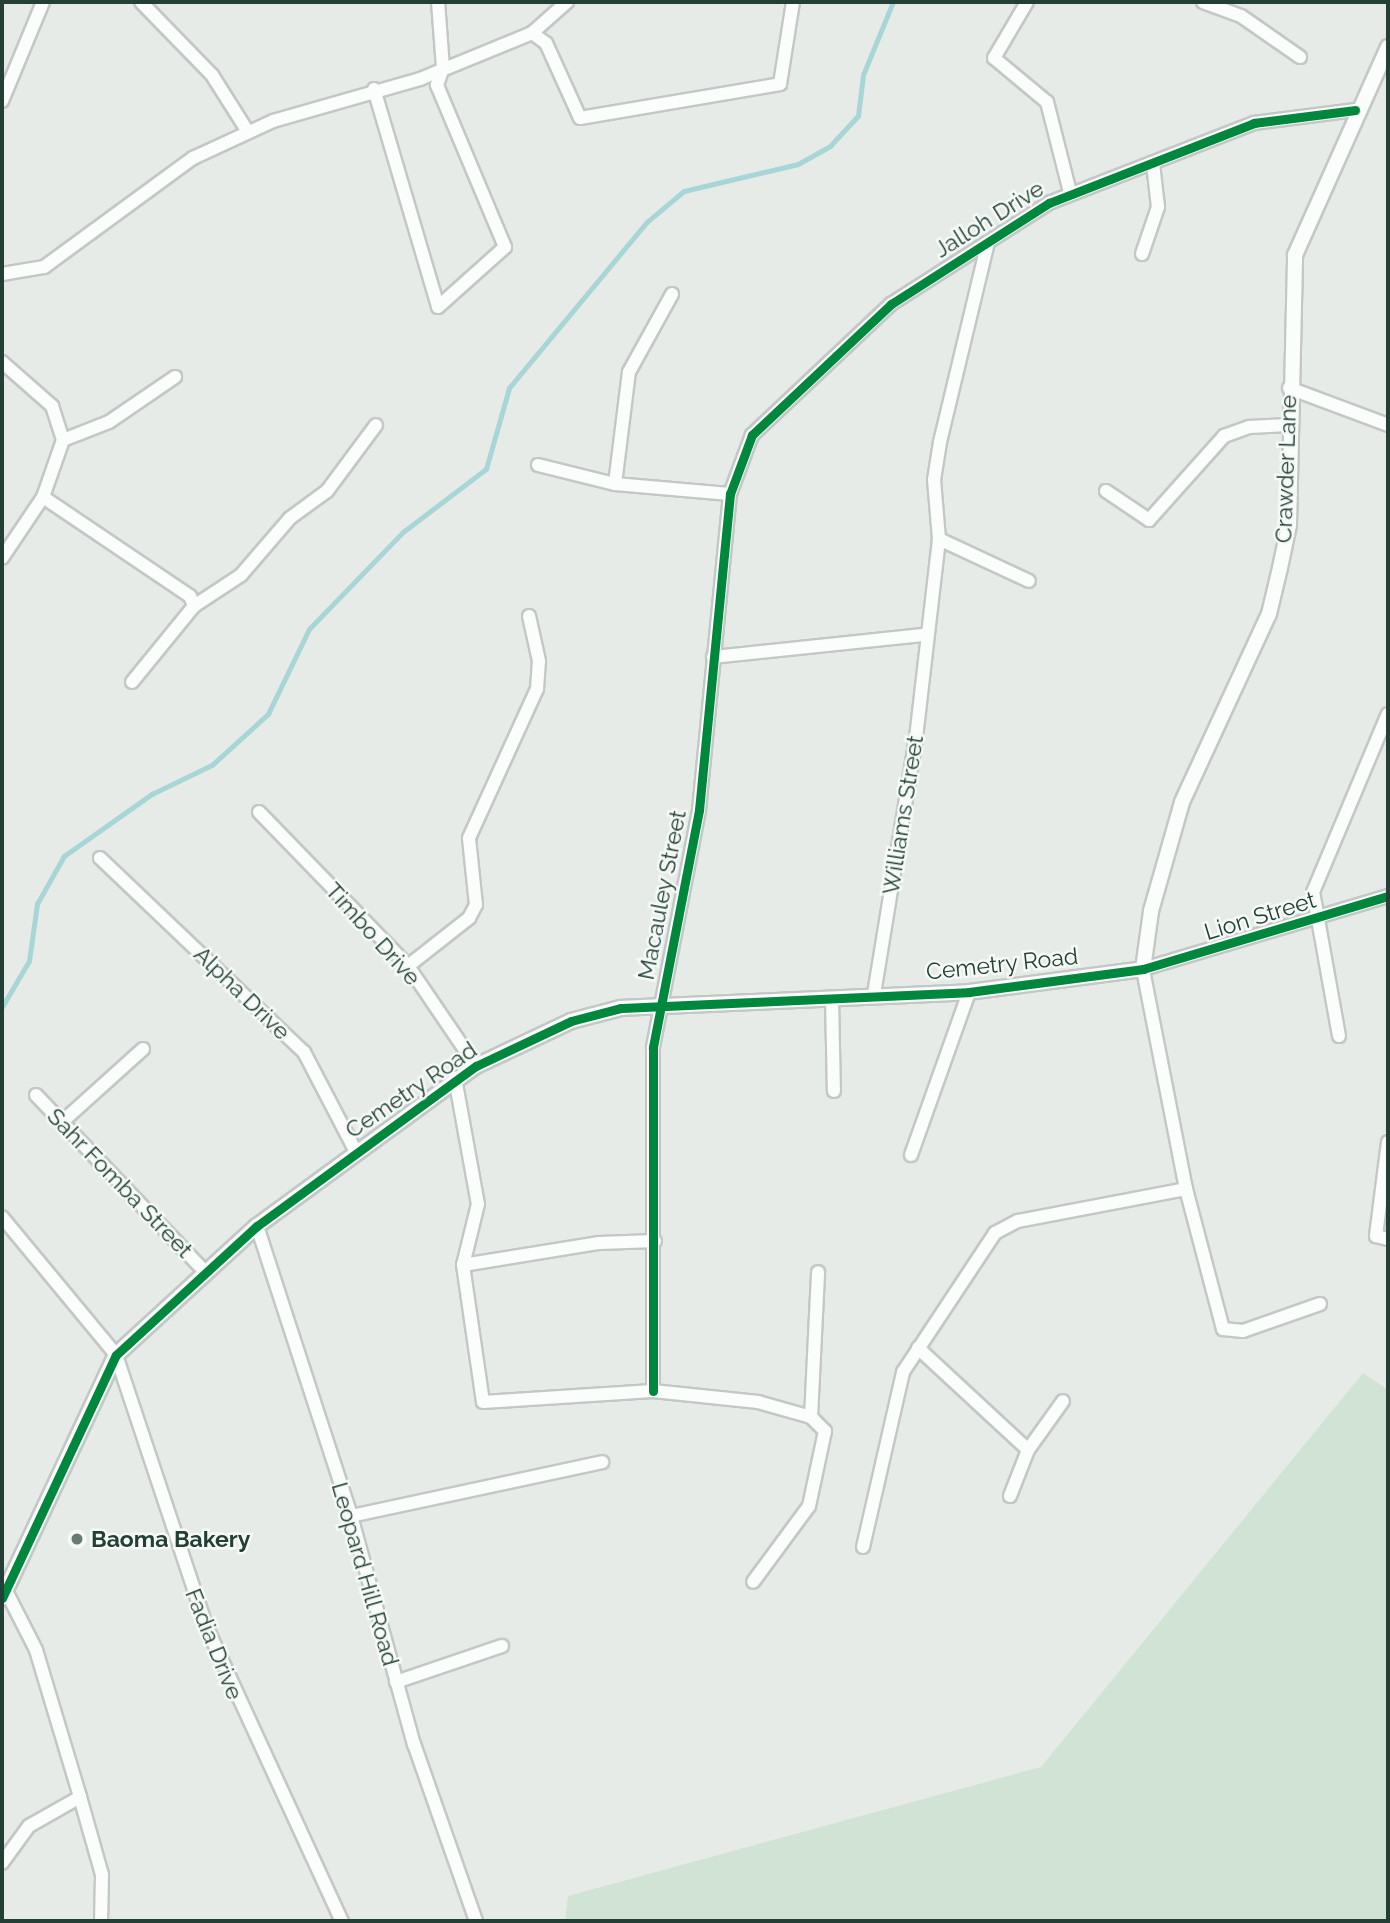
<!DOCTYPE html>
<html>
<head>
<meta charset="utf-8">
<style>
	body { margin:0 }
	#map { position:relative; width:1390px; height:1923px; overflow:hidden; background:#e6ebe8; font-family:Raleway,sans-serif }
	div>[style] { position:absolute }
	.green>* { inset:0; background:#d0e3d4 }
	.stream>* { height:4.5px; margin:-2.25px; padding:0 2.25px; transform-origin:2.25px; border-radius:2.25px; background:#a8d6d7 }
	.roads { filter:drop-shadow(2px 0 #c3c8c5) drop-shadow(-2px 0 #c3c8c5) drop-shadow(0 2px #c3c8c5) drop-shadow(0 -2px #c3c8c5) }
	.minor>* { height:12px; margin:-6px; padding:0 6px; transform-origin:6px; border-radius:6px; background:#fbfcfc }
	.tertiary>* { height:14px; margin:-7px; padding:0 7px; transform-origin:7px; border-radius:7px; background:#fbfcfc }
	.cycleway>* { height:9px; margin:-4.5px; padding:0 4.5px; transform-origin:4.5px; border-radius:4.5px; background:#00873e }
	.dots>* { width:19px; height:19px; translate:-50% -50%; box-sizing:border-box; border:4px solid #f5faf7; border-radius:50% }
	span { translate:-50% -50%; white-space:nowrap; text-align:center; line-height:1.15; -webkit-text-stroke:5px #f5faf7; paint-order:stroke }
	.street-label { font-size:23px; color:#243f35 }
	.poi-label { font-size:23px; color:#243f35; font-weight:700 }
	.left { translate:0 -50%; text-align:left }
	.frame { position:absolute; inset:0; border:4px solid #243f35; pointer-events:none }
</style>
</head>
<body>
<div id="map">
	<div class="green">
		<div style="clip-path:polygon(1363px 1373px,1388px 1390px,1388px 1921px,565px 1921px,568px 1896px,1041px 1767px)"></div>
	</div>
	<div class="stream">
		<div style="left:2px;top:1007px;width:53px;rotate:-59.6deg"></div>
		<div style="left:29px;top:961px;width:58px;rotate:-82deg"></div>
		<div style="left:37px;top:904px;width:55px;rotate:-60.6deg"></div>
		<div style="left:64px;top:856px;width:108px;rotate:-35.2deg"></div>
		<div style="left:152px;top:794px;width:67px;rotate:-25.8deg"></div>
		<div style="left:212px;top:765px;width:76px;rotate:-42.3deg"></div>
		<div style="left:268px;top:714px;width:94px;rotate:-64.2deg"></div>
		<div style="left:309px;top:629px;width:135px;rotate:-45.9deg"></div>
		<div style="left:403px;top:532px;width:104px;rotate:-37.2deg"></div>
		<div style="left:486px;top:469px;width:84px;rotate:-74.1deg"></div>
		<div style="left:509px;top:388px;width:216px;rotate:-50.3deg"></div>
		<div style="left:647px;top:222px;width:48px;rotate:-40deg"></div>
		<div style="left:684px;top:191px;width:117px;rotate:-13.3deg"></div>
		<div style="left:798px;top:164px;width:37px;rotate:-29deg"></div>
		<div style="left:830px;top:146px;width:41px;rotate:-47deg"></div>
		<div style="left:858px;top:116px;width:41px;rotate:-83deg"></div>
		<div style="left:863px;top:75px;width:79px;rotate:-67.7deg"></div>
	</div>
	<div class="roads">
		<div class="minor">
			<div style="left:141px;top:2px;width:102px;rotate:45.8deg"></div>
			<div style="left:212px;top:75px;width:67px;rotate:57.7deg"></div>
			<div style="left:1027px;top:2px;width:65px;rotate:120.5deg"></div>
			<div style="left:994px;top:58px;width:69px;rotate:39.7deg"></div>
			<div style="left:1047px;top:102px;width:93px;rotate:75.7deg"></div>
			<div style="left:1203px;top:2px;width:40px;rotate:20.2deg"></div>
			<div style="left:1241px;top:16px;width:72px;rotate:34.8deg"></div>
			<div style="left:532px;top:33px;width:17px;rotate:36deg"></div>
			<div style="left:546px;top:43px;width:82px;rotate:65.6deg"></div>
			<div style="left:580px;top:118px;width:203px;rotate:-9.6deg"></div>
			<div style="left:780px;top:84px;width:83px;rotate:-81deg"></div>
			<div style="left:374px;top:89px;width:227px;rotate:73.6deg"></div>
			<div style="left:438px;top:307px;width:90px;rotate:-41.8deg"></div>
			<div style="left:505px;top:247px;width:176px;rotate:-112.8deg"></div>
			<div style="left:437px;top:85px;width:18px;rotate:-71deg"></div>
			<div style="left:443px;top:68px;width:66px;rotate:-94.3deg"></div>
			<div style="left:2px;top:101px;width:107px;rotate:-67.5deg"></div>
			<div style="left:1142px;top:254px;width:50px;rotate:-71.2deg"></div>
			<div style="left:1158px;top:207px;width:43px;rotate:-96.6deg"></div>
			<div style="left:2px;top:274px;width:43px;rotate:-9.5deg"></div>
			<div style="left:44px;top:267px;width:185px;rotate:-36.2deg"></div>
			<div style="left:193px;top:158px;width:88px;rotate:-24.8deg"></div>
			<div style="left:273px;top:121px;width:153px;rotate:-15.9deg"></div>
			<div style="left:420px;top:79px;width:121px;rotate:-22.3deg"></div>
			<div style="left:532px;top:33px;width:47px;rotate:-41.5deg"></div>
			<div style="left:2px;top:362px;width:67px;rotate:41.3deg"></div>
			<div style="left:52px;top:406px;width:36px;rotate:72deg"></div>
			<div style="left:63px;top:440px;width:60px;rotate:109.3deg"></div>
			<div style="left:43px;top:497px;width:73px;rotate:123.9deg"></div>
			<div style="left:1289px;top:388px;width:106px;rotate:20.5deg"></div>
			<div style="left:63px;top:440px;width:49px;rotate:-21.4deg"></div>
			<div style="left:109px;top:422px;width:80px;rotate:-34.3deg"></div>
			<div style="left:538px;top:465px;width:79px;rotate:13.9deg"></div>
			<div style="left:615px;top:484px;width:115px;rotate:5deg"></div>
			<div style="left:615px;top:484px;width:113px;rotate:-82.9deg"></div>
			<div style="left:629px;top:372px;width:89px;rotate:-61.1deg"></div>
			<div style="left:1106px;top:491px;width:52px;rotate:34deg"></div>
			<div style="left:1149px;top:520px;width:113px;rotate:-48.2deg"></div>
			<div style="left:1224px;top:436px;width:27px;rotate:-20deg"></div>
			<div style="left:1249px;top:427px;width:39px;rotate:-3deg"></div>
			<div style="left:43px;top:497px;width:177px;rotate:34deg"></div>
			<div style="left:190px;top:596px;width:11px;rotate:68deg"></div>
			<div style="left:194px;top:606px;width:98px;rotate:129.2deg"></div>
			<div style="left:939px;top:539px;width:99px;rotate:25deg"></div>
			<div style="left:194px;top:606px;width:56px;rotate:-33.4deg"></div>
			<div style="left:241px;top:575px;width:75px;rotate:-49.3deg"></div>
			<div style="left:290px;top:518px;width:46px;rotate:-36.1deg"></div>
			<div style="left:327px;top:491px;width:82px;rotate:-53.4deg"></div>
			<div style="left:713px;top:657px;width:212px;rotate:-6deg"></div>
			<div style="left:259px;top:812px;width:214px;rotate:45.9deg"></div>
			<div style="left:408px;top:966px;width:121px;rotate:55.8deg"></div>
			<div style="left:100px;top:858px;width:282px;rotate:43.6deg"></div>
			<div style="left:304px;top:1052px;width:110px;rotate:62.5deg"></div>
			<div style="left:408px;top:966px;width:78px;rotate:-38.2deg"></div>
			<div style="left:469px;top:918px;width:15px;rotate:-62deg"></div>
			<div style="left:476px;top:905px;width:67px;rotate:-96deg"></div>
			<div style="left:469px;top:838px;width:164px;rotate:-65.5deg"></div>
			<div style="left:537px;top:689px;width:28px;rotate:-86deg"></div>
			<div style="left:539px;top:661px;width:46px;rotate:-102.5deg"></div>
			<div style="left:874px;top:994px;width:259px;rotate:-80.7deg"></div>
			<div style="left:916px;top:738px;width:200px;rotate:-83.4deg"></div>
			<div style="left:939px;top:539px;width:59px;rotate:-94.8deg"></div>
			<div style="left:934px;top:480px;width:38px;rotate:-81deg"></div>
			<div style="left:940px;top:442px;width:202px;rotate:-76.5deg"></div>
			<div style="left:832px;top:999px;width:92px;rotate:88.8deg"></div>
			<div style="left:1339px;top:1036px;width:146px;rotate:-100.2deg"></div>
			<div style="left:1313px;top:892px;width:193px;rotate:-67.2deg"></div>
			<div style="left:455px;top:1078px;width:128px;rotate:79.7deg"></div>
			<div style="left:478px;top:1204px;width:63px;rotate:103.8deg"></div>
			<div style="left:463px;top:1265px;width:138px;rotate:81.7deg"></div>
			<div style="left:483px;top:1402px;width:170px;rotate:-3.7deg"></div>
			<div style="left:653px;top:1391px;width:106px;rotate:6deg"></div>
			<div style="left:758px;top:1402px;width:55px;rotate:15.8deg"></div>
			<div style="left:811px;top:1417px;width:20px;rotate:45deg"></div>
			<div style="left:825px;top:1431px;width:77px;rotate:102deg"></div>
			<div style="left:809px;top:1506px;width:94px;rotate:126.4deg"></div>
			<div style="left:36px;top:1095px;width:243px;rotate:46.3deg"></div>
			<div style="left:62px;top:1122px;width:109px;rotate:-42deg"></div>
			<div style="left:1388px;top:1142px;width:95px;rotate:97.3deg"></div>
			<div style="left:1376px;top:1236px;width:12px;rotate:14deg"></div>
			<div style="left:911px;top:1155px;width:173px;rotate:-70.4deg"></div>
			<div style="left:2px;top:1217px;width:179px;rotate:50.4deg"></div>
			<div style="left:116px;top:1355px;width:288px;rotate:71.6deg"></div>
			<div style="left:207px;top:1628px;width:323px;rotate:65.3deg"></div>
			<div style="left:257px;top:1226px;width:305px;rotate:72deg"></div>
			<div style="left:351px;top:1516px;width:237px;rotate:74.6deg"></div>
			<div style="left:414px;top:1744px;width:188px;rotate:70.7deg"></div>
			<div style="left:463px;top:1265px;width:138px;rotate:-9.2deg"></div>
			<div style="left:599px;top:1243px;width:56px;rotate:-2deg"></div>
			<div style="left:1320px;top:1304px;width:82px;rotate:160.7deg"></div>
			<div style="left:1243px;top:1331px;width:20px;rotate:-174deg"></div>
			<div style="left:1223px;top:1329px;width:145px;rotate:-104.8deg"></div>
			<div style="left:1186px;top:1189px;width:224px;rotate:-101.1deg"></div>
			<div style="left:1143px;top:969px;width:256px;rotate:-16.6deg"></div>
			<div style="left:918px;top:1348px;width:150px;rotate:42.8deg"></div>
			<div style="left:653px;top:1391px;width:344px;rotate:-90deg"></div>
			<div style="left:653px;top:1047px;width:241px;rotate:-79deg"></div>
			<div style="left:699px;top:810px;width:318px;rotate:-84.4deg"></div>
			<div style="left:730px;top:494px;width:63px;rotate:-69.6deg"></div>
			<div style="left:752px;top:435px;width:191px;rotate:-43.3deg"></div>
			<div style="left:891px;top:304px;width:188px;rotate:-32.6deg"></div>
			<div style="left:1049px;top:203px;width:220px;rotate:-21.3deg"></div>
			<div style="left:1254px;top:123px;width:102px;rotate:-7.3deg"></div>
			<div style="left:811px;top:1417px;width:145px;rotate:-87.2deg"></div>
			<div style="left:1010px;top:1496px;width:49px;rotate:-68.6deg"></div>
			<div style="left:1028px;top:1450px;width:60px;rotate:-54.5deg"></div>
			<div style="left:351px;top:1516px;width:257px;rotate:-12.1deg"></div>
			<div style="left:863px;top:1547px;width:180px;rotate:-77.1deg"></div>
			<div style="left:903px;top:1372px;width:167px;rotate:-56.5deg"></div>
			<div style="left:995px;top:1233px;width:26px;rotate:-28deg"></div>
			<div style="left:1018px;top:1221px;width:171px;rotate:-10.8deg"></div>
			<div style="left:6px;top:1591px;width:66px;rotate:63deg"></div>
			<div style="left:36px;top:1650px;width:153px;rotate:73.3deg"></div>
			<div style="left:80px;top:1797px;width:81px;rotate:74.2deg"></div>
			<div style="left:102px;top:1875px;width:46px;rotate:91.2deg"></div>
			<div style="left:396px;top:1682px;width:112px;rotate:-18.8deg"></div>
			<div style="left:2px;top:1863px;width:46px;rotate:-53.9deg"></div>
			<div style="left:29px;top:1826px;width:59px;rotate:-29.6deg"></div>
		</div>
		<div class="tertiary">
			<div style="left:2px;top:1598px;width:268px;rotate:-64.9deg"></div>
			<div style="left:116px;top:1355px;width:191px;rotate:-42.5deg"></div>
			<div style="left:257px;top:1226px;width:271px;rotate:-36.2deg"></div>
			<div style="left:476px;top:1066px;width:105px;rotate:-25.3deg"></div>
			<div style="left:571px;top:1021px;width:52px;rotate:-14.6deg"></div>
			<div style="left:621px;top:1008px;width:348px;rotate:-2.6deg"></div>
			<div style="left:969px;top:992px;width:176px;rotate:-7.5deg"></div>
			<div style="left:1143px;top:969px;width:59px;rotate:-82.1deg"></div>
			<div style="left:1151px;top:911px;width:113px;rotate:-74.1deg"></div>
			<div style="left:1182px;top:802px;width:207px;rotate:-65.2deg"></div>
			<div style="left:1269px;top:614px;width:47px;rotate:-76.6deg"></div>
			<div style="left:1280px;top:568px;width:44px;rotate:-78.2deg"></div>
			<div style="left:1289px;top:525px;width:270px;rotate:-88.7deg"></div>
			<div style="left:1295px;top:255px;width:228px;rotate:-65.9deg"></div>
		</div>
	</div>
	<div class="cycleway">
		<div style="left:653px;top:1391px;width:344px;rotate:-90deg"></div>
		<div style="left:653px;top:1047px;width:241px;rotate:-79deg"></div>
		<div style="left:699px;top:810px;width:318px;rotate:-84.4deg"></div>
		<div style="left:730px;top:494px;width:63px;rotate:-69.6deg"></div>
		<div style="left:752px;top:435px;width:191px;rotate:-43.3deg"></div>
		<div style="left:891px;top:304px;width:188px;rotate:-32.6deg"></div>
		<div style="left:1049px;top:203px;width:220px;rotate:-21.3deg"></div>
		<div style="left:1254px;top:123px;width:102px;rotate:-7.3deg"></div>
		<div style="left:2px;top:1598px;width:268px;rotate:-64.9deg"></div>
		<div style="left:116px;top:1355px;width:191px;rotate:-42.5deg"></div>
		<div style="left:257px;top:1226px;width:271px;rotate:-36.2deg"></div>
		<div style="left:476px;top:1066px;width:105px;rotate:-25.3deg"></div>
		<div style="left:571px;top:1021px;width:52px;rotate:-14.6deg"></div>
		<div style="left:621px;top:1008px;width:348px;rotate:-2.6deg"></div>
		<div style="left:969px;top:992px;width:176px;rotate:-7.5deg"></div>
		<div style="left:1143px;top:969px;width:256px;rotate:-16.6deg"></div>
	</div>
	<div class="dots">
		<div style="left:77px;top:1539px;background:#687b74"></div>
	</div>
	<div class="street-label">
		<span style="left:989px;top:219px;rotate:-32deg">Jalloh Drive</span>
		<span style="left:1286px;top:469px;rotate:-88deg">Crawder Lane</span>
		<span style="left:903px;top:815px;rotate:-81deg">Williams Street</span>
		<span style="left:662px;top:895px;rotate:-79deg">Macauley Street</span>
		<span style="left:1260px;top:916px;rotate:-17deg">Lion Street</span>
		<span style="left:373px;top:934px;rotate:48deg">Timbo Drive</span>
		<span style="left:1002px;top:964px;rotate:-6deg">Cemetry Road</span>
		<span style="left:242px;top:993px;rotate:44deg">Alpha Drive</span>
		<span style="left:411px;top:1090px;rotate:-34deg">Cemetry Road</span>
		<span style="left:120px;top:1183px;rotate:46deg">Sahr Fomba Street</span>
		<span style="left:365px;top:1574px;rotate:74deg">Leopard Hill Road</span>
		<span style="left:214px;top:1644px;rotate:68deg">Fadia Drive</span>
	</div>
	<div class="poi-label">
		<span class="left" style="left:91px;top:1539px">Baoma Bakery</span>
	</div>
	<div class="frame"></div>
</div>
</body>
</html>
